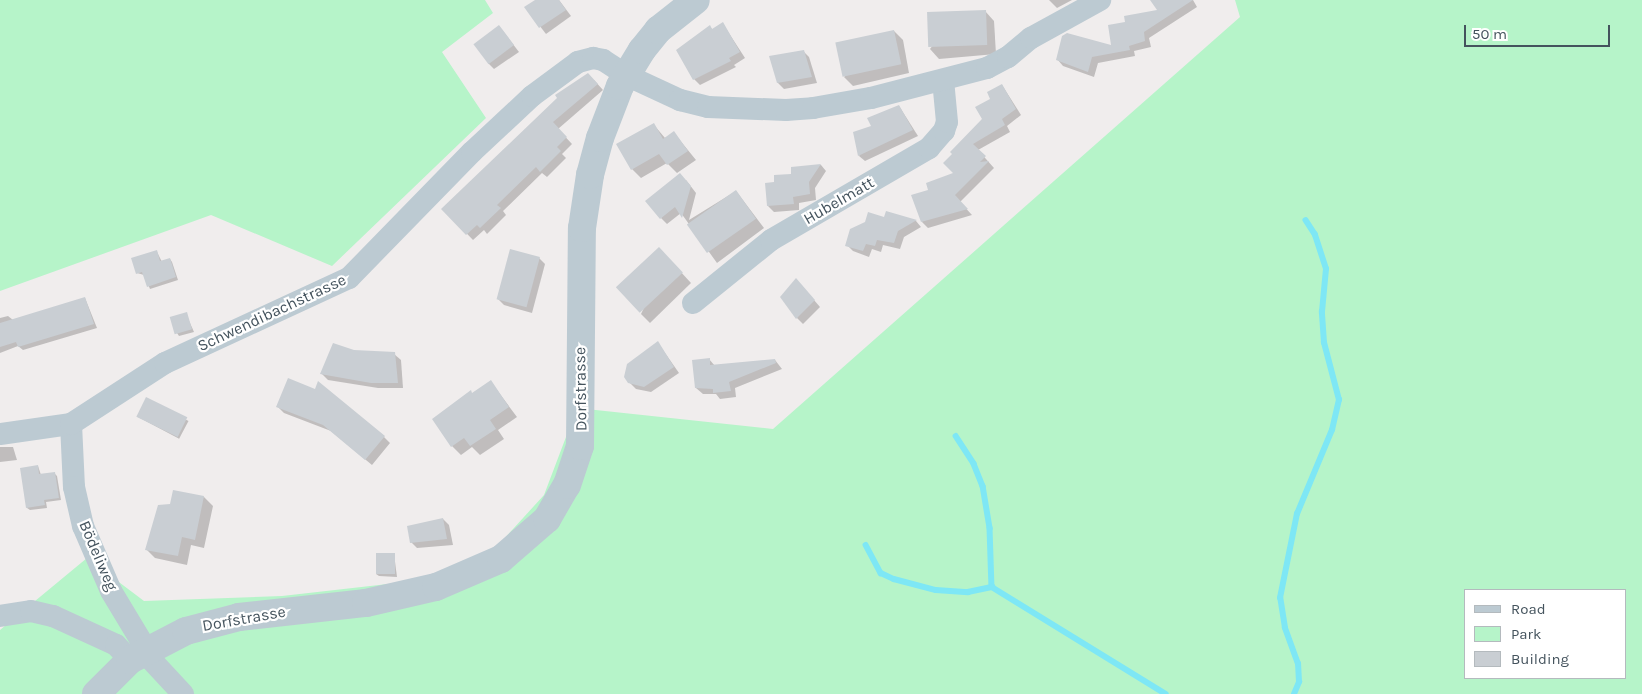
<!DOCTYPE html>
<html>
<head>
<meta charset="utf-8">
<style>
	body { margin:0 }
	#map { position:relative; width:1642px; height:694px; overflow:hidden; background:#f0eded; font-family:Karla,sans-serif }
	div>[style] { position:absolute }
	.green>* { inset:0; background:#b6f4c9 }
	.shadow>* { inset:0; background:#0003; transform-origin:0 0 }
	.stream>* { height:5.5px; margin:-2.75px; padding:0 2.75px; transform-origin:2.75px; border-radius:2.75px; background:#7ee7f5 }
	.building>* { inset:0; background:#c9ced3; transform-origin:0 0 }
	.minor>* { height:22px; margin:-11px; padding:0 11px; transform-origin:11px; border-radius:11px; background:#bccad2 }
	.tertiary>* { height:28px; margin:-14px; padding:0 14px; transform-origin:14px; border-radius:14px; background:#bccad2 }
	span { translate:-50% -50%; white-space:nowrap; text-align:center; line-height:1.15; -webkit-text-stroke:4.5px #fff; paint-order:stroke }
	.street-label { font-size:16px; color:#44535d }
	.legend { position:absolute; left:1464px; top:589px; width:162px; height:90px; box-sizing:border-box; background:#fff; border:1px solid #b4babe; margin:0; padding:6px 9px; list-style:none; font-size:15px; color:#44535d }
	.legend li { display:flex; align-items:center; gap:10px; height:25px }
	.legend b { width:25px; border:1px solid #b4babe }
	.scale { position:absolute; left:1464px; top:25px; width:146px; height:22px; box-sizing:border-box; border:2px solid #44535d; border-top:0; padding-left:6px; font-size:15px; line-height:18px; white-space:nowrap; color:#44535d; -webkit-text-stroke:4px #fff; paint-order:stroke }
</style>
</head>
<body>
<div id="map">
	<div class="green">
		<div style="clip-path:polygon(0 0,485px 0,493px 13px,442px 52px,486px 118px,332px 266px,211px 215px,0 291px)"></div>
		<div style="clip-path:polygon(evenodd,1235px 0,1642px 0,1642px 694px,0 694px,0 630px,87px 558px,144px 601px,282px 596px,423px 580px,493px 551px,544px 495px,577px 408px,773px 429px,1240px 17px,1235px 0,1466px 590px,1626px 590px,1626px 678px,1466px 678px,1466px 590px)"></div>
	</div>
	<div class="shadow">
		<div style="clip-path:polygon(537px 0,559px 0,571px 16px,546px 34px,526px 8px)"></div>
		<div style="clip-path:polygon(1049px 0,1072px 0,1057px 8px)"></div>
		<div style="clip-path:polygon(1152px 0,1193px 0,1197px 7px,1149px 38px,1151px 47px,1134px 51px,1135px 56px,1098px 63px,1094px 77px,1063px 66px,1057px 59px,1112px 47px,1126px 23px,1159px 11px)"></div>
		<div style="clip-path:polygon(985px 11px,994px 21px,996px 54px,939px 59px,930px 49px,957px 13px)"></div>
		<div style="clip-path:polygon(723px 24px,745px 58px,734px 65px,736px 67px,700px 85px,694px 79px,710px 27px,713px 30px)"></div>
		<div style="clip-path:polygon(499px 26px,519px 52px,494px 69px,488px 63px)"></div>
		<div style="clip-path:polygon(894px 31px,903px 40px,909px 73px,853px 86px,844px 77px)"></div>
		<div style="clip-path:polygon(803px 51px,809px 57px,817px 83px,784px 89px,778px 83px,770px 57px)"></div>
		<div style="clip-path:polygon(594px 80px,603px 90px,558px 129px,572px 144px,562px 154px,566px 158px,547px 177px,542px 173px,503px 211px,506px 215px,487px 234px,484px 230px,473px 240px,443px 209px)"></div>
		<div style="clip-path:polygon(1002px 85px,1021px 115px,1007px 126px,1010px 132px,978px 150px,994px 168px,960px 202px,972px 215px,928px 228px,922px 222px,929px 190px,955px 174px,992px 99px)"></div>
		<div style="clip-path:polygon(899px 106px,918px 136px,865px 161px,859px 156px,873px 127px)"></div>
		<div style="clip-path:polygon(654px 125px,665px 138px,674px 133px,696px 160px,677px 173px,667px 163px,641px 178px,632px 169px)"></div>
		<div style="clip-path:polygon(821px 165px,826px 171px,815px 188px,816px 200px,799px 203px,799px 210px,774px 212px,768px 206px,776px 183px,793px 175px,792px 168px)"></div>
		<div style="clip-path:polygon(686px 180px,696px 193px,689px 220px,736px 191px,764px 228px,717px 263px,681px 213px,667px 224px,661px 218px)"></div>
		<div style="clip-path:polygon(887px 212px,916px 221px,921px 227px,904px 237px,900px 249px,883px 245px,881px 252px,872px 249px,869px 257px,853px 251px,847px 245px,885px 219px)"></div>
		<div style="clip-path:polygon(157px 252px,162px 262px,170px 259px,172px 262px,178px 280px,150px 289px,144px 275px,137px 273px)"></div>
		<div style="clip-path:polygon(539px 258px,545px 264px,532px 313px,504px 305px,498px 299px)"></div>
		<div style="clip-path:polygon(668px 258px,691px 283px,650px 323px,641px 314px)"></div>
		<div style="clip-path:polygon(802px 286px,820px 307px,803px 324px,797px 318px)"></div>
		<div style="clip-path:polygon(85px 298px,97px 328px,23px 350px,18px 346px,0 353px,0 318px,8px 316px,13px 320px)"></div>
		<div style="clip-path:polygon(186px 314px,194px 332px,179px 336px,177px 333px)"></div>
		<div style="clip-path:polygon(658px 343px,679px 373px,651px 392px,636px 389px,629px 382px)"></div>
		<div style="clip-path:polygon(353px 351px,394px 354px,401px 360px,403px 388px,378px 388px,328px 380px,322px 374px)"></div>
		<div style="clip-path:polygon(709px 359px,715px 366px,775px 360px,782px 369px,735px 388px,736px 397px,720px 399px,716px 394px,703px 394px,696px 388px)"></div>
		<div style="clip-path:polygon(491px 382px,517px 417px,498px 430px,504px 439px,480px 455px,472px 447px,461px 455px,452px 446px,473px 394px)"></div>
		<div style="left:147px;top:399px;width:47px;height:20px;rotate:28deg"></div>
		<div style="clip-path:polygon(278px 407px,384px 437px,390px 443px,372px 465px,331px 431px,284px 413px)"></div>
		<div style="clip-path:polygon(0 447px,13px 447px,17px 460px,0 462px)"></div>
		<div style="clip-path:polygon(38px 466px,41px 475px,54px 473px,57px 476px,61px 500px,46px 502px,47px 508px,30px 510px,27px 508px)"></div>
		<div style="clip-path:polygon(204px 497px,213px 506px,204px 548px,191px 545px,187px 565px,155px 558px,146px 549px,171px 505px)"></div>
		<div style="clip-path:polygon(443px 519px,449px 525px,453px 545px,417px 548px,411px 542px)"></div>
		<div style="clip-path:polygon(394px 554px,397px 577px,379px 576px,376px 574px)"></div>
	</div>
	<div class="stream">
		<div style="left:956px;top:436px;width:33px;rotate:57deg"></div>
		<div style="left:974px;top:464px;width:24px;rotate:68deg"></div>
		<div style="left:983px;top:486px;width:43px;rotate:80.5deg"></div>
		<div style="left:990px;top:528px;width:59px;rotate:88.1deg"></div>
		<div style="left:866px;top:545px;width:32px;rotate:62deg"></div>
		<div style="left:881px;top:573px;width:14px;rotate:25deg"></div>
		<div style="left:894px;top:579px;width:43px;rotate:14.7deg"></div>
		<div style="left:936px;top:590px;width:32px;rotate:4deg"></div>
		<div style="left:968px;top:592px;width:25px;rotate:-12deg"></div>
		<div style="left:992px;top:587px;width:204px;rotate:31.6deg"></div>
		<div style="left:1294px;top:694px;width:13px;rotate:-67deg"></div>
		<div style="left:1299px;top:682px;width:18px;rotate:-93deg"></div>
		<div style="left:1298px;top:664px;width:38px;rotate:-110deg"></div>
		<div style="left:1285px;top:628px;width:30px;rotate:-99deg"></div>
		<div style="left:1280px;top:598px;width:86px;rotate:-78.6deg"></div>
		<div style="left:1297px;top:514px;width:91px;rotate:-67.4deg"></div>
		<div style="left:1332px;top:430px;width:31px;rotate:-77deg"></div>
		<div style="left:1339px;top:400px;width:59px;rotate:-104.7deg"></div>
		<div style="left:1324px;top:343px;width:31px;rotate:-94deg"></div>
		<div style="left:1322px;top:312px;width:43px;rotate:-84.7deg"></div>
		<div style="left:1326px;top:269px;width:36px;rotate:-108deg"></div>
		<div style="left:1315px;top:235px;width:17px;rotate:-123deg"></div>
	</div>
	<div class="building">
		<div style="clip-path:polygon(535px 0,559px 0,566px 10px,539px 28px,524px 7px)"></div>
		<div style="clip-path:polygon(1150px 0,1193px 0,1144px 32px,1145px 41px,1129px 46px,1130px 50px,1092px 57px,1088px 72px,1056px 60px,1062px 36px,1067px 33px,1111px 45px,1108px 25px,1125px 22px,1124px 16px,1157px 10px)"></div>
		<div style="left:986px;top:10px;width:35px;height:59px;rotate:88deg"></div>
		<div style="clip-path:polygon(723px 22px,740px 52px,729px 58px,731px 61px,693px 80px,676px 50px,710px 25px,712px 29px)"></div>
		<div style="left:499px;top:25px;width:25px;height:32px;rotate:53deg"></div>
		<div style="left:894px;top:30px;width:35px;height:60px;rotate:78deg"></div>
		<div style="clip-path:polygon(804px 50px,812px 77px,777px 83px,769px 56px)"></div>
		<div style="clip-path:polygon(588px 73px,598px 84px,553px 122px,567px 137px,557px 147px,561px 151px,540px 172px,536px 167px,497px 205px,501px 208px,480px 228px,477px 225px,466px 235px,441px 209px,557px 98px,555px 95px)"></div>
		<div style="clip-path:polygon(1002px 84px,1016px 109px,1002px 119px,1005px 125px,973px 144px,986px 156px,980px 162px,989px 161px,955px 195px,968px 209px,921px 222px,911px 195px,928px 190px,926px 183px,953px 173px,943px 163px,952px 154px,950px 152px,982px 119px,975px 107px,990px 99px,987px 92px)"></div>
		<div style="clip-path:polygon(899px 105px,913px 130px,858px 156px,853px 132px,871px 126px,867px 118px)"></div>
		<div style="clip-path:polygon(654px 123px,663px 139px,674px 131px,688px 151px,667px 165px,659px 154px,631px 170px,616px 144px)"></div>
		<div style="clip-path:polygon(821px 164px,809px 182px,810px 194px,793px 197px,794px 204px,767px 206px,765px 183px,774px 182px,774px 175px,791px 174px,791px 167px)"></div>
		<div style="clip-path:polygon(680px 173px,691px 186px,682px 218px,675px 207px,660px 219px,645px 201px)"></div>
		<div style="left:736px;top:190px;width:35px;height:60px;rotate:55deg"></div>
		<div style="clip-path:polygon(886px 211px,917px 220px,898px 231px,894px 243px,877px 240px,875px 246px,866px 244px,863px 251px,845px 246px,850px 229px,865px 222px,868px 212px,884px 217px)"></div>
		<div style="left:659px;top:247px;width:35px;height:59px;rotate:47deg"></div>
		<div style="left:510px;top:249px;width:31px;height:52px;rotate:15deg"></div>
		<div style="clip-path:polygon(157px 250px,160px 261px,170px 258px,176px 277px,147px 287px,142px 272px,136px 274px,131px 258px)"></div>
		<div style="clip-path:polygon(796px 278px,815px 300px,796px 319px,780px 297px)"></div>
		<div style="clip-path:polygon(85px 297px,94px 324px,18px 347px,16px 342px,0 347px,0 323px)"></div>
		<div style="left:187px;top:312px;width:18px;height:18px;rotate:74deg"></div>
		<div style="clip-path:polygon(658px 341px,674px 367px,644px 387px,628px 383px,624px 377px,627px 364px)"></div>
		<div style="clip-path:polygon(333px 343px,354px 350px,395px 352px,398px 383px,371px 383px,320px 374px)"></div>
		<div style="clip-path:polygon(710px 358px,710px 365px,775px 359px,776px 363px,729px 382px,731px 391px,713px 393px,713px 389px,695px 388px,692px 360px)"></div>
		<div style="clip-path:polygon(288px 378px,315px 389px,318px 381px,385px 436px,365px 460px,323px 425px,276px 407px)"></div>
		<div style="clip-path:polygon(491px 380px,509px 407px,490px 420px,496px 429px,470px 446px,464px 438px,451px 447px,432px 419px,471px 390px,472px 393px)"></div>
		<div style="left:146px;top:397px;width:46px;height:22px;rotate:26deg"></div>
		<div style="clip-path:polygon(38px 465px,39px 474px,55px 472px,59px 498px,44px 500px,45px 505px,26px 508px,20px 468px)"></div>
		<div style="clip-path:polygon(173px 490px,204px 496px,195px 540px,182px 537px,178px 556px,145px 550px,158px 505px,170px 504px)"></div>
		<div style="clip-path:polygon(443px 518px,447px 539px,410px 543px,407px 526px)"></div>
		<div style="left:376px;top:553px;width:19px;height:21px"></div>
	</div>
	<div class="minor">
		<div style="left:693px;top:303px;width:100px;rotate:-38.9deg"></div>
		<div style="left:771px;top:240px;width:183px;rotate:-30.2deg"></div>
		<div style="left:929px;top:148px;width:23px;rotate:-49deg"></div>
		<div style="left:944px;top:131px;width:9px;rotate:-72deg"></div>
		<div style="left:947px;top:122px;width:42px;rotate:-95.4deg"></div>
		<div style="left:71px;top:424px;width:63px;rotate:87.3deg"></div>
		<div style="left:74px;top:487px;width:40px;rotate:77deg"></div>
		<div style="left:83px;top:526px;width:71px;rotate:66.7deg"></div>
		<div style="left:111px;top:591px;width:68px;rotate:58.9deg"></div>
		<div style="left:0;top:434px;width:72px;rotate:-8deg"></div>
		<div style="left:71px;top:424px;width:112px;rotate:-33deg"></div>
		<div style="left:165px;top:363px;width:203px;rotate:-24.8deg"></div>
		<div style="left:349px;top:278px;width:176px;rotate:-45.7deg"></div>
		<div style="left:472px;top:152px;width:82px;rotate:-43deg"></div>
		<div style="left:532px;top:96px;width:57px;rotate:-36.5deg"></div>
		<div style="left:578px;top:62px;width:16px;rotate:-15deg"></div>
		<div style="left:593px;top:58px;width:10px;rotate:11deg"></div>
		<div style="left:603px;top:60px;width:27px;rotate:33deg"></div>
		<div style="left:626px;top:75px;width:60px;rotate:24.8deg"></div>
		<div style="left:680px;top:100px;width:29px;rotate:14deg"></div>
		<div style="left:708px;top:107px;width:78px;rotate:2.2deg"></div>
		<div style="left:786px;top:110px;width:27px;rotate:-4deg"></div>
		<div style="left:813px;top:108px;width:59px;rotate:-9.8deg"></div>
		<div style="left:871px;top:98px;width:120px;rotate:-14.5deg"></div>
		<div style="left:987px;top:68px;width:24px;rotate:-28deg"></div>
		<div style="left:1008px;top:57px;width:30px;rotate:-40deg"></div>
		<div style="left:1031px;top:38px;width:79px;rotate:-28.8deg"></div>
		<div style="left:0;top:616px;width:31px;rotate:-9deg"></div>
		<div style="left:31px;top:611px;width:23px;rotate:13deg"></div>
		<div style="left:53px;top:616px;width:69px;rotate:24.7deg"></div>
		<div style="left:116px;top:645px;width:21px;rotate:47deg"></div>
		<div style="left:143px;top:651px;width:59px;rotate:47.1deg"></div>
	</div>
	<div class="tertiary">
		<div style="left:96px;top:694px;width:48px;rotate:-45deg"></div>
		<div style="left:130px;top:660px;width:63px;rotate:-27.4deg"></div>
		<div style="left:186px;top:631px;width:55px;rotate:-14.8deg"></div>
		<div style="left:239px;top:617px;width:128px;rotate:-6.3deg"></div>
		<div style="left:366px;top:603px;width:72px;rotate:-12.9deg"></div>
		<div style="left:436px;top:587px;width:71px;rotate:-23.3deg"></div>
		<div style="left:501px;top:559px;width:61px;rotate:-41deg"></div>
		<div style="left:547px;top:519px;width:39px;rotate:-60deg"></div>
		<div style="left:567px;top:485px;width:41px;rotate:-71.6deg"></div>
		<div style="left:580px;top:446px;width:218px;rotate:-89.5deg"></div>
		<div style="left:582px;top:228px;width:54px;rotate:-81.4deg"></div>
		<div style="left:590px;top:175px;width:38px;rotate:-75deg"></div>
		<div style="left:600px;top:138px;width:56px;rotate:-69deg"></div>
		<div style="left:620px;top:86px;width:42px;rotate:-58.6deg"></div>
		<div style="left:642px;top:50px;width:26px;rotate:-51deg"></div>
		<div style="left:658px;top:30px;width:48px;rotate:-38.3deg"></div>
	</div>
	<div class="street-label">
		<span style="left:839px;top:201px;rotate:-30deg">Hubelmatt</span>
		<span style="left:272px;top:313px;rotate:-25deg">Schwendibachstrasse</span>
		<span style="left:581px;top:389px;rotate:-91deg">Dorfstrasse</span>
		<span style="left:98px;top:556px;rotate:67deg">Bödeliweg</span>
		<span style="left:244px;top:619px;rotate:-10deg">Dorfstrasse</span>
	</div>
	<ul class="legend">
	<li><b style="height:6px;background:#bccad2"></b>Road</li>
	<li><b style="height:14px;background:#b6f4c9"></b>Park</li>
	<li><b style="height:14px;background:#c9ced3"></b>Building</li>
	</ul>
	<div class="scale">50 m</div>
</div>
</body>
</html>
